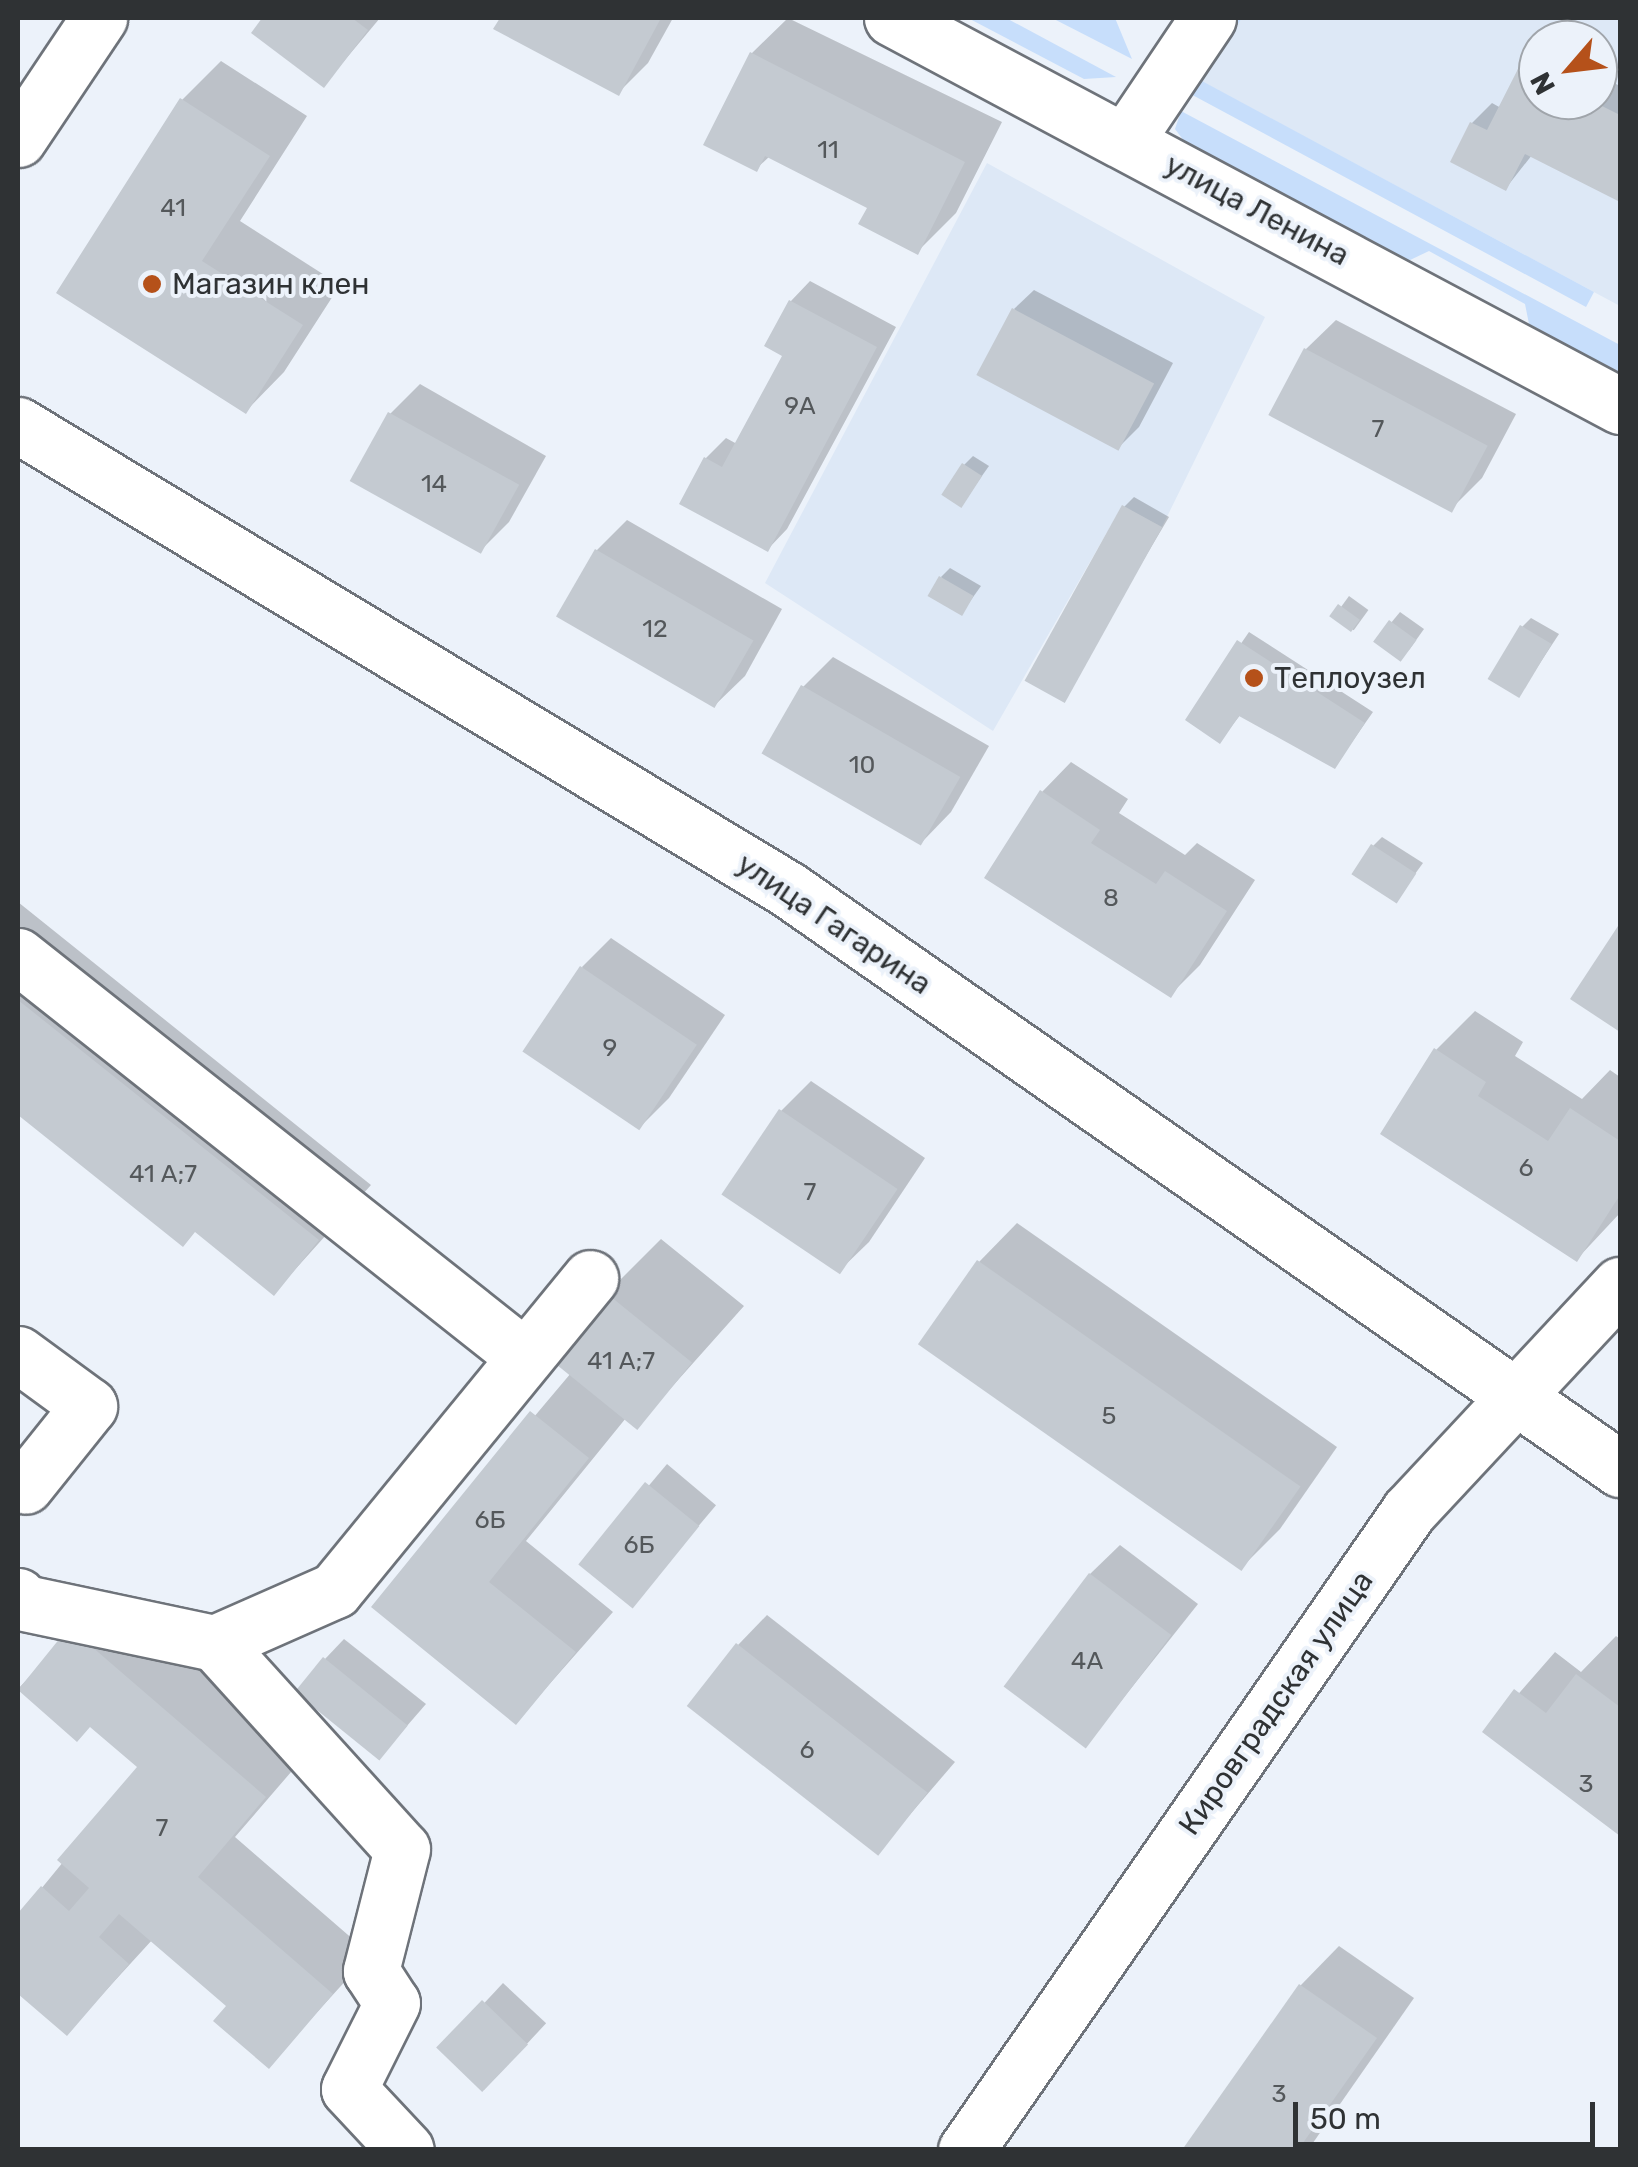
<!DOCTYPE html>
<html>
<head>
<meta charset="utf-8">
<style>
	body { margin:0 }
	#map { position:relative; width:1638px; height:2167px; overflow:hidden; background:#ecf2fa; font-family:Rubik,sans-serif }
	div>[style] { position:absolute }
	.built>* { inset:0; background:#dde8f6 }
	.green>* { inset:0; background:#c7defb }
	.shadow>* { inset:0; background:#0003; transform-origin:0 0 }
	.building>* { inset:0; background:#c4cad1; transform-origin:0 0 }
	.roads { filter:drop-shadow(2px 0 #6e737a) drop-shadow(-2px 0 #6e737a) drop-shadow(0 2px #6e737a) drop-shadow(0 -2px #6e737a) }
	.minor>* { height:55px; margin:-27.5px; padding:0 27.5px; transform-origin:27.5px; border-radius:27.5px; background:#fff }
	.major>* { height:55px; margin:-27.5px; padding:0 27.5px; transform-origin:27.5px; border-radius:27.5px; background:#fff }
	.dots>* { width:28px; height:28px; translate:-50% -50%; box-sizing:border-box; border:5px solid #ecf2fa; border-radius:50% }
	span { translate:-50% -50%; white-space:nowrap; text-align:center; line-height:1.15; -webkit-text-stroke:8px #ecf2fa; paint-order:stroke }
	.number-label { font-size:25px; color:#54585b }
	.number-label span { -webkit-text-stroke-width:0 }
	.street-label { font-size:30px; color:#2f3234 }
	.poi-label { font-size:30px; color:#2f3234 }
	.left { translate:0 -50%; text-align:left }
	.frame { position:absolute; inset:0; border:20px solid #2f3234; pointer-events:none }
	.north { position:absolute; left:1518px; top:20px; width:100px; height:100px; box-sizing:border-box; background:#ecf2fa; border:2px solid #a0a5ab; border-radius:50%; rotate:242deg; font-size:28px; font-weight:700; line-height:40px; text-align:center; color:#2f3234 }
	.north::after { content:''; display:block; margin:auto; width:35px; height:45px; background:#b5511a; clip-path:polygon(50% 0,100% 100%,50% 72%,0 100%) }
	.scale { position:absolute; left:1293px; top:2102px; width:302px; height:45px; box-sizing:border-box; border:5px solid #2f3234; border-top:0; padding-left:12px; font-size:30px; line-height:35px; white-space:nowrap; color:#2f3234; -webkit-text-stroke:8px #ecf2fa; paint-order:stroke }
</style>
</head>
<body>
<div id="map">
	<div class="built">
		<div style="clip-path:polygon(evenodd,1242px 18px,1620px 18px,1620px 306px,1201px 81px,1242px 18px,1538px 40px,1598px 40px,1598px 100px,1538px 100px,1538px 40px)"></div>
		<div style="clip-path:polygon(987px 163px,1265px 317px,1162px 527px,1122px 506px,993px 731px,765px 583px)"></div>
	</div>
	<div class="green">
		<div style="clip-path:polygon(968px 18px,1006px 18px,1116px 77px,1084px 79px)"></div>
		<div style="clip-path:polygon(1052px 18px,1115px 18px,1132px 59px)"></div>
		<div style="clip-path:polygon(1233px 18px,1242px 18px,1202px 81px,1594px 292px,1586px 307px,1185px 91px)"></div>
		<div style="clip-path:polygon(1181px 111px,1620px 345px,1620px 374px,1529px 324px,1525px 304px,1429px 251px,1408px 261px,1187px 145px,1175px 129px)"></div>
	</div>
	<div class="shadow">
		<div style="clip-path:polygon(265px 18px,380px 18px,324px 85px,254px 32px)"></div>
		<div style="clip-path:polygon(502px 18px,673px 18px,648px 63px,618px 93px,497px 28px)"></div>
		<div style="clip-path:polygon(788px 18px,1002px 122px,956px 213px,917px 252px,870px 207px,770px 156px,756px 169px,752px 53px)"></div>
		<div style="clip-path:polygon(1538px 50px,1538px 100px,1598px 100px,1598px 75px,1620px 86px,1620px 199px,1532px 155px,1506px 188px,1453px 161px,1472px 123px,1492px 103px,1501px 108px)"></div>
		<div style="clip-path:polygon(221px 61px,307px 116px,240px 221px,340px 285px,284px 372px,246px 411px,59px 292px,182px 100px)"></div>
		<div style="clip-path:polygon(810px 281px,896px 327px,787px 529px,768px 549px,683px 503px,706px 458px,726px 438px,737px 444px,785px 355px,791px 301px)"></div>
		<div style="clip-path:polygon(1034px 290px,1173px 363px,1139px 427px,1119px 447px,1014px 309px)"></div>
		<div style="clip-path:polygon(1336px 320px,1516px 414px,1482px 478px,1452px 508px,1273px 414px,1306px 349px)"></div>
		<div style="clip-path:polygon(420px 384px,546px 456px,509px 522px,479px 552px,390px 414px)"></div>
		<div style="clip-path:polygon(973px 456px,989px 466px,962px 504px,964px 465px)"></div>
		<div style="clip-path:polygon(1134px 497px,1169px 517px,1061px 699px,1124px 507px)"></div>
		<div style="clip-path:polygon(627px 520px,782px 609px,745px 676px,715px 705px,559px 616px,597px 550px)"></div>
		<div style="clip-path:polygon(950px 568px,981px 586px,961px 614px,941px 577px)"></div>
		<div style="left:1349px;top:596px;width:24px;height:25px;rotate:36deg"></div>
		<div style="clip-path:polygon(1400px 612px,1424px 629px,1409px 650px,1376px 641px)"></div>
		<div style="clip-path:polygon(1531px 618px,1559px 634px,1519px 695px,1522px 627px)"></div>
		<div style="clip-path:polygon(1249px 632px,1373px 712px,1335px 766px,1241px 714px,1220px 741px,1188px 720px)"></div>
		<div style="clip-path:polygon(833px 657px,989px 746px,951px 812px,922px 842px,803px 687px)"></div>
		<div style="clip-path:polygon(1071px 762px,1128px 799px,1119px 813px,1185px 855px,1197px 843px,1255px 880px,1200px 965px,1170px 995px,1042px 792px)"></div>
		<div style="clip-path:polygon(1382px 837px,1423px 863px,1396px 900px,1373px 846px)"></div>
		<div style="clip-path:polygon(18px 902px,371px 1185px,274px 1293px,196px 1230px,183px 1243px,18px 1111px)"></div>
		<div style="clip-path:polygon(1620px 928px,1620px 1029px,1574px 998px)"></div>
		<div style="clip-path:polygon(611px 938px,725px 1015px,669px 1098px,639px 1128px,582px 967px)"></div>
		<div style="clip-path:polygon(1475px 1011px,1523px 1042px,1515px 1056px,1582px 1099px,1610px 1070px,1620px 1077px,1620px 1213px,1577px 1259px,1436px 1050px)"></div>
		<div style="clip-path:polygon(811px 1081px,925px 1158px,869px 1242px,839px 1271px,781px 1111px)"></div>
		<div style="clip-path:polygon(1017px 1223px,1337px 1447px,1280px 1529px,1241px 1568px,979px 1262px)"></div>
		<div style="clip-path:polygon(661px 1239px,744px 1306px,637px 1426px,626px 1418px,526px 1541px,613px 1612px,516px 1722px,374px 1607px,571px 1373px,607px 1293px)"></div>
		<div style="left:667px;top:1464px;width:64px;height:131px;rotate:40deg"></div>
		<div style="clip-path:polygon(1120px 1545px,1198px 1604px,1086px 1745px,1090px 1574px)"></div>
		<div style="clip-path:polygon(110px 1590px,304px 1757px,235px 1837px,370px 1954px,269px 2065px,229px 2006px,153px 1939px,67px 2033px,18px 1991px,18px 1917px,141px 1767px,90px 1724px,77px 1738px,19px 1688px)"></div>
		<div style="clip-path:polygon(767px 1615px,955px 1762px,877px 1853px,738px 1645px)"></div>
		<div style="clip-path:polygon(1616px 1636px,1620px 1639px,1620px 1833px,1485px 1732px,1555px 1652px,1581px 1672px)"></div>
		<div style="clip-path:polygon(344px 1639px,426px 1704px,380px 1757px,325px 1659px)"></div>
		<div style="clip-path:polygon(1339px 1946px,1414px 1998px,1308px 2150px,1185px 2150px,1301px 1985px)"></div>
		<div style="left:503px;top:1983px;width:59px;height:91px;rotate:43deg"></div>
	</div>
	<div class="building">
		<div style="clip-path:polygon(262px 18px,352px 18px,368px 30px,324px 88px,251px 33px)"></div>
		<div style="clip-path:polygon(500px 18px,661px 18px,619px 96px,493px 29px)"></div>
		<div style="clip-path:polygon(750px 52px,965px 162px,918px 255px,858px 224px,867px 208px,765px 156px,757px 172px,703px 145px)"></div>
		<div style="clip-path:polygon(1520px 65px,1538px 74px,1538px 100px,1590px 100px,1620px 115px,1620px 202px,1525px 154px,1506px 191px,1450px 162px,1470px 122px,1487px 130px)"></div>
		<div style="clip-path:polygon(180px 98px,270px 156px,202px 261px,303px 325px,246px 414px,56px 293px)"></div>
		<div style="clip-path:polygon(789px 300px,877px 347px,768px 552px,679px 504px,704px 457px,722px 467px,782px 356px,764px 346px)"></div>
		<div style="left:1012px;top:308px;width:161px;height:76px;rotate:28deg"></div>
		<div style="left:1304px;top:348px;width:208px;height:76px;rotate:28deg"></div>
		<div style="left:388px;top:412px;width:150px;height:79px;rotate:29deg"></div>
		<div style="left:962px;top:463px;width:24px;height:38px;rotate:33deg"></div>
		<div style="left:1122px;top:505px;width:46px;height:201px;rotate:29deg"></div>
		<div style="left:595px;top:549px;width:183px;height:78px;rotate:30deg"></div>
		<div style="left:939px;top:576px;width:40px;height:23px;rotate:30deg"></div>
		<div style="left:1338px;top:604px;width:27px;height:15px;rotate:36deg"></div>
		<div style="left:1389px;top:620px;width:34px;height:27px;rotate:36deg"></div>
		<div style="left:1520px;top:625px;width:37px;height:63px;rotate:31deg"></div>
		<div style="clip-path:polygon(1237px 640px,1365px 723px,1335px 769px,1239px 716px,1220px 744px,1185px 720px)"></div>
		<div style="left:801px;top:685px;width:184px;height:79px;rotate:30deg"></div>
		<div style="clip-path:polygon(1040px 790px,1100px 830px,1091px 843px,1156px 884px,1165px 871px,1227px 911px,1171px 998px,984px 878px)"></div>
		<div style="left:1371px;top:844px;width:54px;height:36px;rotate:33deg"></div>
		<div style="clip-path:polygon(1620px 923px,1620px 1032px,1570px 999px)"></div>
		<div style="left:580px;top:966px;width:141px;height:103px;rotate:34deg"></div>
		<div style="clip-path:polygon(18px 1000px,319px 1240px,274px 1296px,195px 1232px,183px 1247px,18px 1115px)"></div>
		<div style="clip-path:polygon(1434px 1048px,1486px 1082px,1478px 1096px,1548px 1141px,1570px 1108px,1620px 1141px,1620px 1195px,1577px 1262px,1380px 1134px)"></div>
		<div style="left:779px;top:1109px;width:143px;height:103px;rotate:34deg"></div>
		<div style="left:977px;top:1260px;width:395px;height:103px;rotate:35deg"></div>
		<div style="left:605px;top:1292px;width:112px;height:87px;rotate:39deg"></div>
		<div style="clip-path:polygon(530px 1411px,589px 1458px,489px 1582px,576px 1652px,516px 1725px,371px 1607px)"></div>
		<div style="left:645px;top:1482px;width:70px;height:106px;rotate:39deg"></div>
		<div style="left:1089px;top:1573px;width:103px;height:142px;rotate:37deg"></div>
		<div style="clip-path:polygon(69px 1627px,266px 1797px,198px 1877px,333px 1994px,269px 2069px,213px 2021px,226px 2006px,119px 1914px,99px 1937px,129px 1964px,67px 2036px,18px 1994px,18px 1913px,41px 1886px,69px 1911px,89px 1888px,57px 1860px,137px 1767px,90px 1727px,77px 1742px,18px 1690px)"></div>
		<div style="left:736px;top:1643px;width:243px;height:80px;rotate:38deg"></div>
		<div style="left:323px;top:1657px;width:109px;height:45px;rotate:39deg"></div>
		<div style="clip-path:polygon(1576px 1674px,1620px 1707px,1620px 1836px,1482px 1732px,1514px 1689px,1546px 1713px)"></div>
		<div style="clip-path:polygon(1299px 1984px,1377px 2038px,1298px 2150px,1182px 2150px)"></div>
		<div style="left:482px;top:2000px;width:64px;height:66px;rotate:44deg"></div>
	</div>
	<div class="roads">
		<div class="minor">
			<div style="left:1126px;top:140px;width:147px;rotate:-56.1deg"></div>
			<div style="left:18px;top:425px;width:900px;rotate:31.09deg"></div>
			<div style="left:789px;top:890px;width:1013px;rotate:34.87deg"></div>
			<div style="left:18px;top:956px;width:646px;rotate:38.34deg"></div>
			<div style="left:18px;top:1354px;width:88px;rotate:36.2deg"></div>
			<div style="left:89px;top:1406px;width:102px;rotate:128.7deg"></div>
			<div style="left:18px;top:1596px;width:6px;rotate:72deg"></div>
			<div style="left:20px;top:1602px;width:199px;rotate:11.9deg"></div>
			<div style="left:215px;top:1643px;width:131px;rotate:-23.8deg"></div>
			<div style="left:335px;top:1590px;width:403px;rotate:-50.7deg"></div>
			<div style="left:215px;top:1643px;width:278px;rotate:47.8deg"></div>
			<div style="left:402px;top:1849px;width:126px;rotate:104.3deg"></div>
			<div style="left:371px;top:1971px;width:38px;rotate:57deg"></div>
			<div style="left:392px;top:2003px;width:96px;rotate:116.6deg"></div>
			<div style="left:349px;top:2089px;width:83px;rotate:46.9deg"></div>
		</div>
		<div class="major">
			<div style="left:892px;top:18px;width:825px;rotate:28.06deg"></div>
			<div style="left:18px;top:139px;width:146px;rotate:-56.2deg"></div>
			<div style="left:966px;top:2150px;width:778px;rotate:-55.27deg"></div>
			<div style="left:1409px;top:1511px;width:309px;rotate:-47deg"></div>
		</div>
	</div>
	<div class="dots">
		<div style="left:152px;top:284px;background:#b5511a"></div>
		<div style="left:1254px;top:678px;background:#b5511a"></div>
	</div>
	<div class="number-label">
		<span style="left:828px;top:150px">11</span>
		<span style="left:173px;top:208px">41</span>
		<span style="left:800px;top:406px">9А</span>
		<span style="left:1378px;top:429px">7</span>
		<span style="left:434px;top:484px">14</span>
		<span style="left:655px;top:629px">12</span>
		<span style="left:862px;top:765px">10</span>
		<span style="left:1111px;top:898px">8</span>
		<span style="left:610px;top:1048px">9</span>
		<span style="left:1526px;top:1168px">6</span>
		<span style="left:163px;top:1174px">41 А;7</span>
		<span style="left:810px;top:1192px">7</span>
		<span style="left:621px;top:1361px">41 А;7</span>
		<span style="left:1109px;top:1416px">5</span>
		<span style="left:490px;top:1520px">6Б</span>
		<span style="left:639px;top:1545px">6Б</span>
		<span style="left:1087px;top:1661px">4А</span>
		<span style="left:807px;top:1750px">6</span>
		<span style="left:1586px;top:1784px">3</span>
		<span style="left:162px;top:1828px">7</span>
		<span style="left:1279px;top:2094px">3</span>
	</div>
	<div class="street-label">
		<span style="left:1257px;top:210px;rotate:28deg">улица Ленина</span>
		<span style="left:834px;top:924px;rotate:34deg">улица Гагарина</span>
		<span style="left:1276px;top:1703px;rotate:-55deg">Кировградская улица</span>
	</div>
	<div class="poi-label">
		<span class="left" style="left:172px;top:284px">Магазин клен</span>
		<span class="left" style="left:1274px;top:678px">Теплоузел</span>
	</div>
	<div class="frame"></div>
	<div class="north">N</div>
	<div class="scale">50 m</div>
</div>
</body>
</html>
